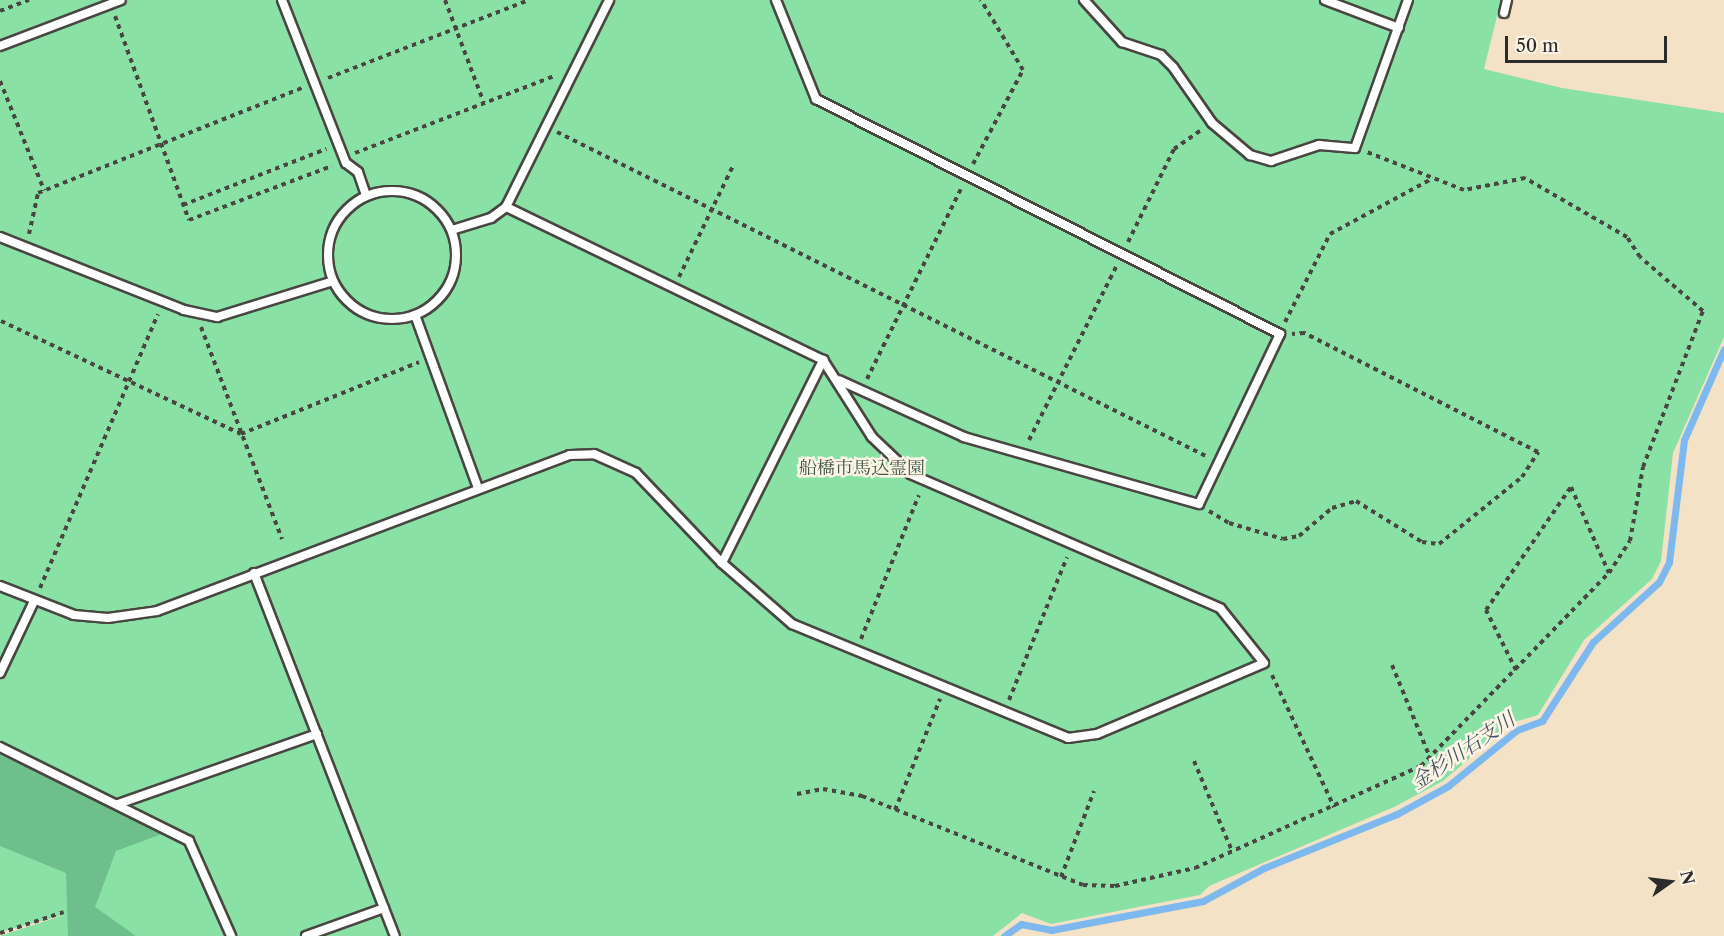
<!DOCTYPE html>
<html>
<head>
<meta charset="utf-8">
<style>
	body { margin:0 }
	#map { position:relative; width:1724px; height:936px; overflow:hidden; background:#f3e2c6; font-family:"Libre Caslon Text","Noto Serif JP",serif }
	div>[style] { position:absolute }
	.green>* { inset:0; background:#89e1a6 }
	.forest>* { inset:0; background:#6ebf8b }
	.stream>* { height:7px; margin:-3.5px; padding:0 3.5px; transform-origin:3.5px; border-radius:3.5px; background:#7db8ef }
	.path>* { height:4px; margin-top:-2px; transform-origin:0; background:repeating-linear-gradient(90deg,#494642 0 4.5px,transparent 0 9px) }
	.roads { filter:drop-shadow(2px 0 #494642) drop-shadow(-2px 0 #494642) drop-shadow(0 2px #494642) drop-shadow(0 -2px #494642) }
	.lane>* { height:8px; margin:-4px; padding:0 4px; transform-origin:4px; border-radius:4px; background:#fff }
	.lane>.ring { margin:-4px; padding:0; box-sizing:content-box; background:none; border:8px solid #fff; border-radius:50% }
	span { translate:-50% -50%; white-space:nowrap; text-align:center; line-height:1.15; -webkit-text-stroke:5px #fcf5e5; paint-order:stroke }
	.park-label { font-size:18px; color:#42584a }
	.water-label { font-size:20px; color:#456; font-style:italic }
	.north { position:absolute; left:1640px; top:852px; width:60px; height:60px; -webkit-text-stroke:4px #fcf5e5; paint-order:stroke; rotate:76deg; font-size:16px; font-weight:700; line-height:24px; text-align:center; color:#2b2b2b }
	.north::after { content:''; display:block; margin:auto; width:21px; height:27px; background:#2b2b2b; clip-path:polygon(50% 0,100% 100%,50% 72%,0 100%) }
	.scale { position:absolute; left:1505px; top:36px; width:162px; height:27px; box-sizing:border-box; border:3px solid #2b2b2b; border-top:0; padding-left:8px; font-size:18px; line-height:21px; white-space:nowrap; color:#2b2b2b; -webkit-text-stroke:4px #fcf5e5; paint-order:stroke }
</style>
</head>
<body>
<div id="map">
	<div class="green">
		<div style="clip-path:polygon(0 0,1501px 0,1484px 69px,1562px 88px,1724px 113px,1724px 337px,1673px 453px,1661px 561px,1652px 579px,1584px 640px,1538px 715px,1511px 723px,1443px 781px,1394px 807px,1209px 886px,1200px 895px,1051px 924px,1022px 913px,993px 936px,0 936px,67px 914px,0 932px)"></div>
	</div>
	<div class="forest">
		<div style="clip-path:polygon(0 755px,167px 832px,116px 851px,95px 907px,136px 936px,68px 936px,66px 873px,0 846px)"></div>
	</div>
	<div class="stream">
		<div style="left:1004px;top:936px;width:21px;rotate:-35deg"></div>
		<div style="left:1021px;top:924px;width:31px;rotate:11deg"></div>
		<div style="left:1051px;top:930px;width:155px;rotate:-10.8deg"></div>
		<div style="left:1203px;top:901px;width:69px;rotate:-28.4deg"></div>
		<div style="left:1264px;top:868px;width:144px;rotate:-22.1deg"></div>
		<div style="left:1397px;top:814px;width:58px;rotate:-28.8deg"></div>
		<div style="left:1448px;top:786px;width:89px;rotate:-39.1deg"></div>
		<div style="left:1517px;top:730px;width:27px;rotate:-20deg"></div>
		<div style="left:1542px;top:721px;width:94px;rotate:-57.2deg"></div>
		<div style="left:1593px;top:642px;width:89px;rotate:-42.3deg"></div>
		<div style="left:1659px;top:582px;width:22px;rotate:-63deg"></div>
		<div style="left:1669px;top:562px;width:123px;rotate:-83deg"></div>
		<div style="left:1684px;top:440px;width:99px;rotate:-66.3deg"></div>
	</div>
	<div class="path">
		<div style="left:445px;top:0;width:110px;rotate:69.3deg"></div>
		<div style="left:0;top:11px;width:31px;rotate:-21deg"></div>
		<div style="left:115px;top:16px;width:217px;rotate:70.1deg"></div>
		<div style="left:189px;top:220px;width:153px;rotate:-20.7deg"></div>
		<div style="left:328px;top:78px;width:216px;rotate:-21.2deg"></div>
		<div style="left:0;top:81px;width:118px;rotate:68deg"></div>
		<div style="left:557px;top:132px;width:728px;rotate:26.53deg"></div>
		<div style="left:355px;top:153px;width:214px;rotate:-21.1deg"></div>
		<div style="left:973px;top:164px;width:106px;rotate:-62deg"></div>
		<div style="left:1023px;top:70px;width:82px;rotate:-121deg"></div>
		<div style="left:183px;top:205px;width:154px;rotate:-21.4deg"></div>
		<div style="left:29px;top:234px;width:42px;rotate:-77.6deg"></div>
		<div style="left:38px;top:193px;width:284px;rotate:-21.7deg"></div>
		<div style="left:1128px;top:242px;width:104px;rotate:-63.7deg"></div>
		<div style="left:1174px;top:149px;width:33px;rotate:-35deg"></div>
		<div style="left:679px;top:277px;width:123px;rotate:-64.1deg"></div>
		<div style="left:1px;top:321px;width:265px;rotate:25.2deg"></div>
		<div style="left:241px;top:434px;width:192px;rotate:-22deg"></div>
		<div style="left:1285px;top:322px;width:99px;rotate:-62.9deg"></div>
		<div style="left:1330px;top:234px;width:117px;rotate:-28.5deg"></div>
		<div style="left:201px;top:327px;width:227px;rotate:69.1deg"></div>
		<div style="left:867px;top:379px;width:214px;rotate:-63.7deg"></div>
		<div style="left:1029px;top:440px;width:194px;rotate:-63.3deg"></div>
		<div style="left:1209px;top:511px;width:23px;rotate:31deg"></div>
		<div style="left:1229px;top:523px;width:56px;rotate:16.5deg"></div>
		<div style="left:1283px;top:539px;width:16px;rotate:-11deg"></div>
		<div style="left:1299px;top:536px;width:43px;rotate:-40.3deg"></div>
		<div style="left:1332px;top:508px;width:25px;rotate:-16deg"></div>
		<div style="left:1356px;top:501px;width:78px;rotate:31.8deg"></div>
		<div style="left:1422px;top:542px;width:17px;rotate:7deg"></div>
		<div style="left:1439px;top:544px;width:107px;rotate:-38.9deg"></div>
		<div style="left:1522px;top:477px;width:30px;rotate:-57deg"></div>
		<div style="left:1538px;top:452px;width:263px;rotate:-153deg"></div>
		<div style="left:1304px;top:333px;width:12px;rotate:175deg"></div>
		<div style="left:40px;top:588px;width:298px;rotate:-66.7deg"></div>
		<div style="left:861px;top:639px;width:155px;rotate:-68.1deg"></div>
		<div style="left:1392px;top:665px;width:103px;rotate:67.7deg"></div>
		<div style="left:1516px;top:670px;width:67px;rotate:-116.6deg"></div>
		<div style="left:1486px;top:610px;width:150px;rotate:-55.4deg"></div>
		<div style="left:1571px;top:487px;width:94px;rotate:66.2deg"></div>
		<div style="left:1272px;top:675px;width:146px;rotate:64.8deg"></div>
		<div style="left:1009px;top:700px;width:154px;rotate:-67.9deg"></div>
		<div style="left:1194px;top:761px;width:98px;rotate:67.1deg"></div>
		<div style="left:797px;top:794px;width:26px;rotate:-11deg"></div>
		<div style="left:823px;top:789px;width:40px;rotate:10deg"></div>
		<div style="left:862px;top:796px;width:238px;rotate:21.9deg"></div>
		<div style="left:1083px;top:885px;width:32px;rotate:2deg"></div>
		<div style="left:1115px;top:886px;width:82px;rotate:-12.7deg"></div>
		<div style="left:1195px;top:868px;width:248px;rotate:-24.3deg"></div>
		<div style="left:1421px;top:766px;width:269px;rotate:-45.8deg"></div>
		<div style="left:1609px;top:573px;width:38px;rotate:-57deg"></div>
		<div style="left:1630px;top:541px;width:75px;rotate:-80deg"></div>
		<div style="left:1643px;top:467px;width:167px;rotate:-69deg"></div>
		<div style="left:1703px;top:311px;width:83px;rotate:-139.4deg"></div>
		<div style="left:1640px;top:257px;width:24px;rotate:-123deg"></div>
		<div style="left:1627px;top:237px;width:118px;rotate:-150deg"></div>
		<div style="left:1525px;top:178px;width:62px;rotate:168.9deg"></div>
		<div style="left:1464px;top:190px;width:104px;rotate:-158.6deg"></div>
		<div style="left:895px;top:810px;width:120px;rotate:-67.9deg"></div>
		<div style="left:1061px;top:877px;width:92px;rotate:-69deg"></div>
		<div style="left:0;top:933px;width:67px;rotate:-18.2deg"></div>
	</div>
	<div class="roads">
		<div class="lane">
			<div style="left:282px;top:0;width:175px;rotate:68.6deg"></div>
			<div style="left:346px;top:163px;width:15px;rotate:37deg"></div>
			<div style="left:358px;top:172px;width:24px;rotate:71deg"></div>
			<div style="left:776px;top:0;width:107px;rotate:68deg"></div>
			<div style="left:816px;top:99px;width:520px;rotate:26.86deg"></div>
			<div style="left:1280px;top:334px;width:188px;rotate:115.5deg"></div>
			<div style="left:1199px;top:504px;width:244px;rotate:-164.1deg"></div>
			<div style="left:964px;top:437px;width:137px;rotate:-155.5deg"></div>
			<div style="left:1084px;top:0;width:57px;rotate:47.9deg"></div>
			<div style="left:1122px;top:42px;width:41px;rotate:18.4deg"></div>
			<div style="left:1161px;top:55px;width:17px;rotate:45deg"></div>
			<div style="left:1173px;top:67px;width:68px;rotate:55.1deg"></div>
			<div style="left:1212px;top:123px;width:50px;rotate:40.1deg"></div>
			<div style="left:1250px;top:155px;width:22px;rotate:16deg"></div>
			<div style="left:1271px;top:161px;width:51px;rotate:-18.4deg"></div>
			<div style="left:1319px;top:145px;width:36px;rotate:5deg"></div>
			<div style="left:1355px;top:148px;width:157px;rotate:-70.3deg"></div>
			<div style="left:1325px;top:0;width:79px;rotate:20.7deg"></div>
			<div style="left:1504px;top:13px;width:13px;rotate:-77deg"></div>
			<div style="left:0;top:46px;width:129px;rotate:-20.8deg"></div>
			<div class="ring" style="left:328px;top:191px;width:120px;height:120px"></div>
			<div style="left:452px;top:230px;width:41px;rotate:-17.1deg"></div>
			<div style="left:491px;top:218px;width:19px;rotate:-36deg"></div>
			<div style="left:506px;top:207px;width:231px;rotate:-63.5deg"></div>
			<div style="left:0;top:237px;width:198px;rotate:21.6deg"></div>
			<div style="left:184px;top:310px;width:34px;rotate:12deg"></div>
			<div style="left:217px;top:317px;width:121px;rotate:-17.2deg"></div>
			<div style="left:415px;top:315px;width:184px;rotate:70deg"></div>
			<div style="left:722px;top:563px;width:227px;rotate:-63.5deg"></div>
			<div style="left:254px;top:573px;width:389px;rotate:68.8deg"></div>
			<div style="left:0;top:586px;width:79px;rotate:21.4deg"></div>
			<div style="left:74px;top:615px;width:34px;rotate:5deg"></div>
			<div style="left:108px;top:618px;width:49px;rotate:-8.1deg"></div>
			<div style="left:157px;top:611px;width:441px;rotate:-20.7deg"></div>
			<div style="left:570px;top:455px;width:24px;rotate:-2deg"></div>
			<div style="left:594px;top:454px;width:46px;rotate:24.3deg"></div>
			<div style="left:636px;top:473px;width:124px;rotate:46.3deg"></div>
			<div style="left:722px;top:563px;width:93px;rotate:41.1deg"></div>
			<div style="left:792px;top:624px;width:299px;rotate:22.4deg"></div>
			<div style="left:1068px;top:738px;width:29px;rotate:-8deg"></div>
			<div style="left:1097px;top:734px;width:181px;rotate:-23deg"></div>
			<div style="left:1264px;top:663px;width:70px;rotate:-128.7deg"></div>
			<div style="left:1220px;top:608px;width:337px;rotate:-156.6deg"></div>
			<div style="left:911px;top:474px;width:54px;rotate:-136.5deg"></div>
			<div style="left:872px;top:437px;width:91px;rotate:-122.5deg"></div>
			<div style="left:823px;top:360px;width:352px;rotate:-154.2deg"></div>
			<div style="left:0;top:673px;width:80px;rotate:-64.7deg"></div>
			<div style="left:0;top:747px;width:211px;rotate:26.4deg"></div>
			<div style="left:189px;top:841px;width:104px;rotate:66.1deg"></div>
			<div style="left:118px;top:804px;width:211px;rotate:-19.4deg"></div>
			<div style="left:306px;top:936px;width:83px;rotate:-19.7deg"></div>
		</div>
	</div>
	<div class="park-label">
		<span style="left:862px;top:468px">船橋市馬込霊園</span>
	</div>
	<div class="water-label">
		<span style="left:1463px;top:751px;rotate:-34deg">金杉川右支川</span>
	</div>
	<div class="north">N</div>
	<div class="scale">50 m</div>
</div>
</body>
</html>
